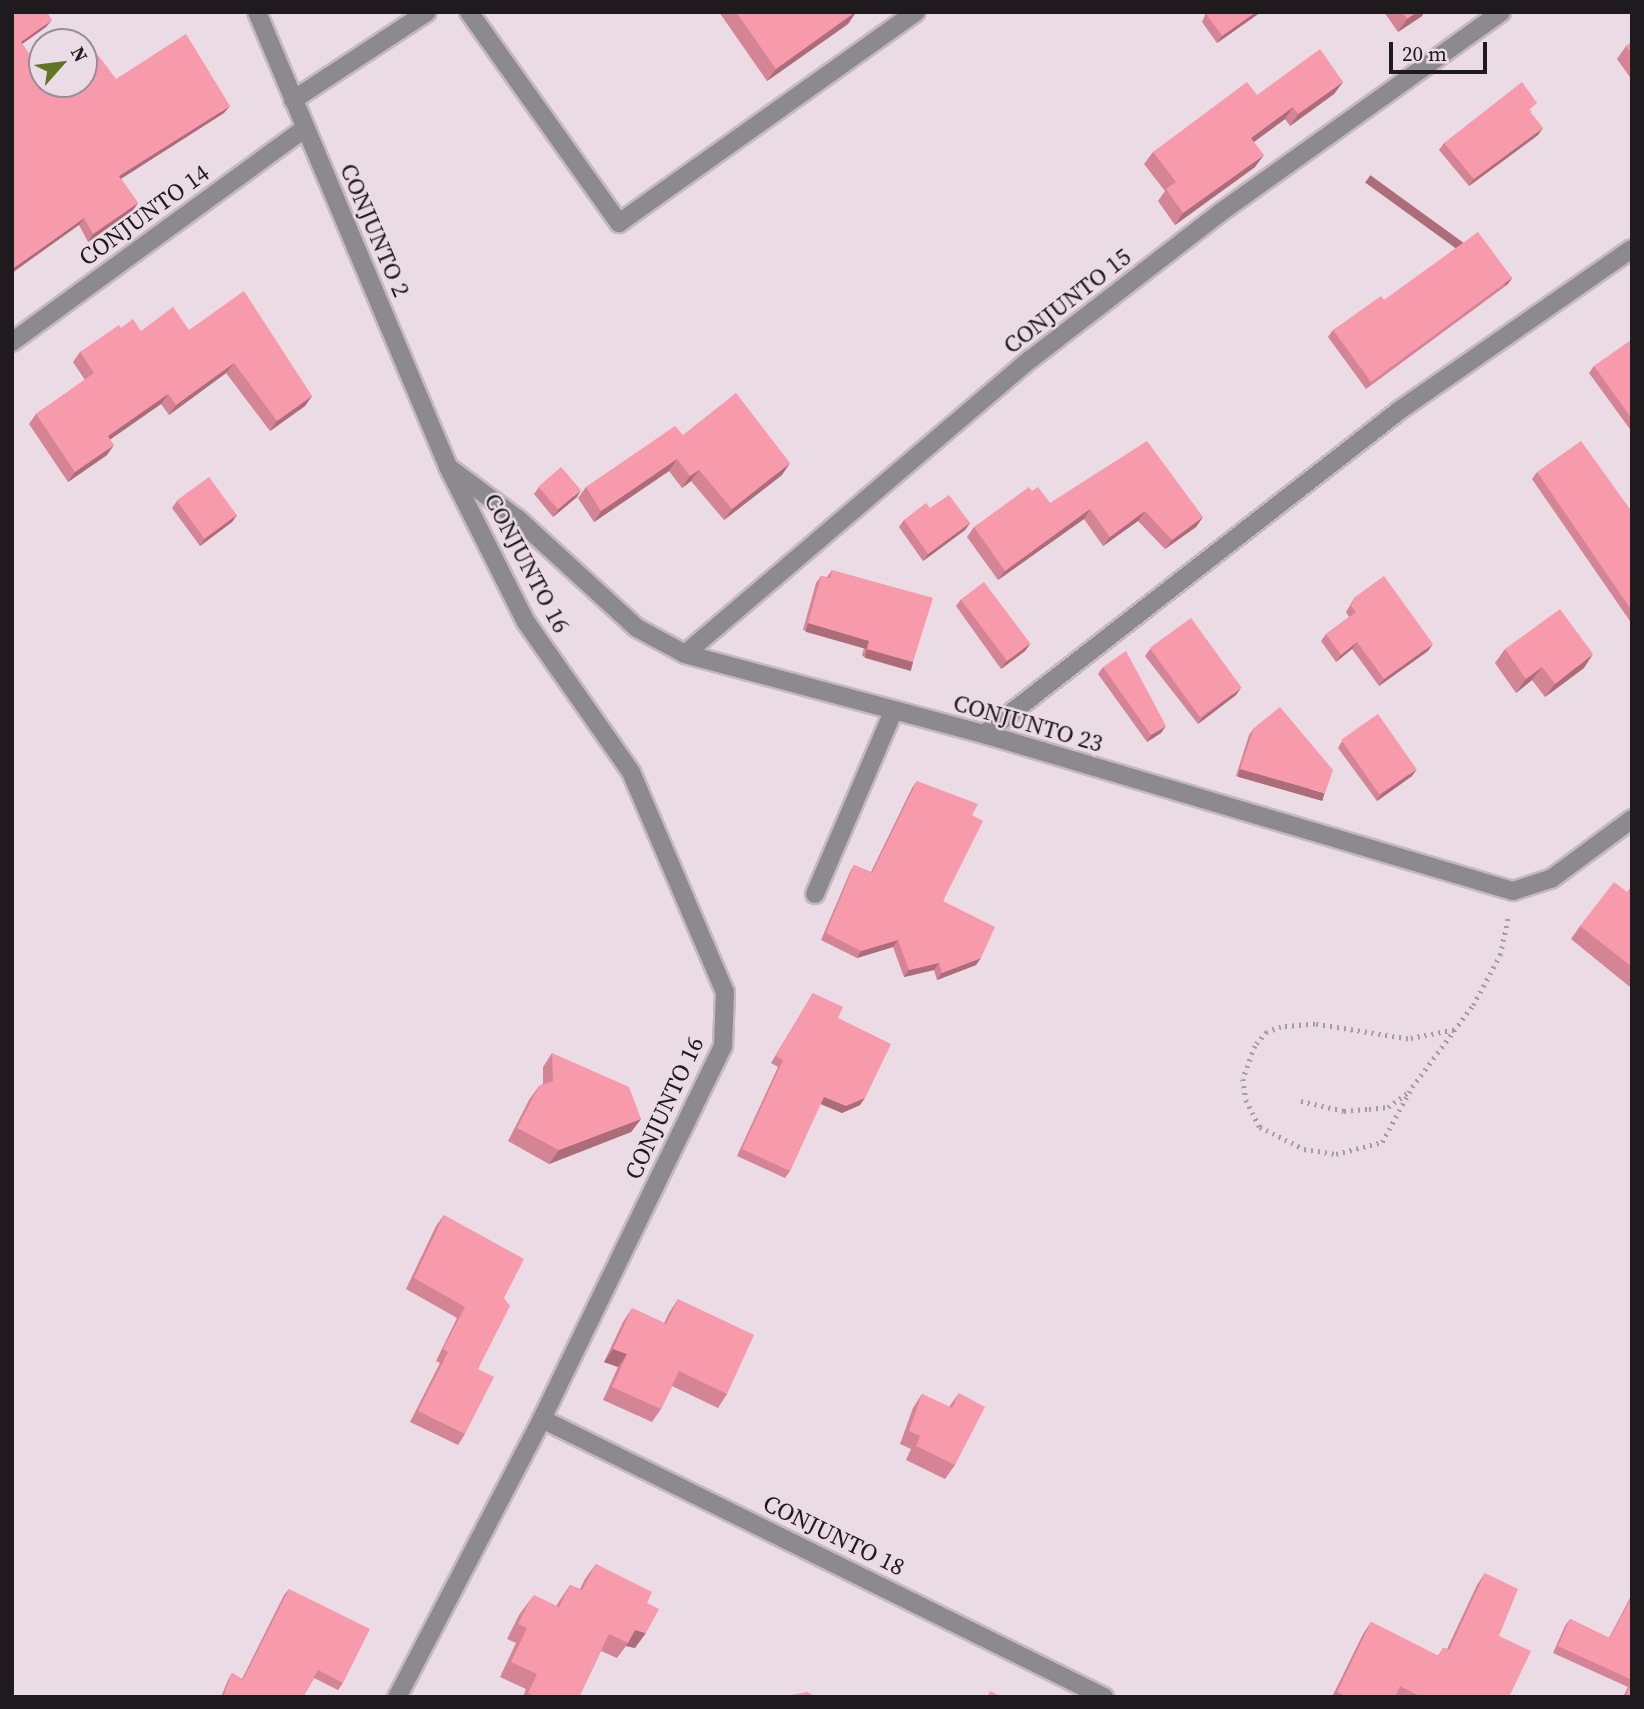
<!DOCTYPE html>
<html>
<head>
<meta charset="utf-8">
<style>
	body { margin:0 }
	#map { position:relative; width:1644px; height:1709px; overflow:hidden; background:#eadbe5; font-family:"Source Serif 4",serif }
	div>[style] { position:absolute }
	.path>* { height:4.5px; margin-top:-2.25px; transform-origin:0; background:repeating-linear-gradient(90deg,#a79ba3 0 2px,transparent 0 7px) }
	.roads { filter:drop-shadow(2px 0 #c5b8c1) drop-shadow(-2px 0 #c5b8c1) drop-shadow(0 2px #c5b8c1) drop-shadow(0 -2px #c5b8c1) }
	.minor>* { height:18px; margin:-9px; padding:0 9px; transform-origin:9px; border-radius:9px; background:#8c898f }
	.wall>* { inset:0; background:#d48494 }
	.shaded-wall>* { inset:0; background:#ac6c78; transform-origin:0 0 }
	.building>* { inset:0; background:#f69aac; transform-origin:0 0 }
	span { translate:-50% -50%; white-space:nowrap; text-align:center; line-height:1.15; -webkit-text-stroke:5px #eadbe5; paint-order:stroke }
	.street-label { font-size:24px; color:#1f1a1d }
	.frame { position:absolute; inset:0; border:14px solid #1f1a1d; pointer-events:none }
	.north { position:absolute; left:28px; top:28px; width:70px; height:70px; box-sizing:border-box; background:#eadbe5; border:2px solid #998e95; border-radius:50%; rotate:62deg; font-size:19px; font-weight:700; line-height:28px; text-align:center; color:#1f1a1d }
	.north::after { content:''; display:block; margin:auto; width:24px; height:32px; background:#607525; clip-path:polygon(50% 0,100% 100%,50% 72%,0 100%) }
	.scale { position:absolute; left:1389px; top:42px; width:98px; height:32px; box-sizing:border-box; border:4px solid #1f1a1d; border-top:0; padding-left:9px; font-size:21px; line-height:24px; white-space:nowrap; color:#1f1a1d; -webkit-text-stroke:5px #eadbe5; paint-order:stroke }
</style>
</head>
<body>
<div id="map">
	<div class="path">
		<div style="left:1454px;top:1030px;width:47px;rotate:168.9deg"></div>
		<div style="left:1408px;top:1039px;width:94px;rotate:-170.8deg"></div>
		<div style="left:1315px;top:1024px;width:34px;rotate:175deg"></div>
		<div style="left:1281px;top:1027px;width:15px;rotate:160deg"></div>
		<div style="left:1267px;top:1032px;width:18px;rotate:131deg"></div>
		<div style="left:1255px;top:1046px;width:35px;rotate:110deg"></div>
		<div style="left:1243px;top:1079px;width:21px;rotate:82deg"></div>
		<div style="left:1246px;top:1100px;width:30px;rotate:63deg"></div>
		<div style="left:1260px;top:1127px;width:49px;rotate:26.6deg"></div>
		<div style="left:1304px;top:1149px;width:32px;rotate:9deg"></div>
		<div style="left:1336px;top:1154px;width:48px;rotate:-14.6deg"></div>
		<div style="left:1382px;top:1142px;width:63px;rotate:-61.4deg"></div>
		<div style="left:1412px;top:1087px;width:102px;rotate:-53.4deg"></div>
		<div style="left:1473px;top:1005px;width:57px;rotate:-61.6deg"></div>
		<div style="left:1500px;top:955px;width:40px;rotate:-78deg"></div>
		<div style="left:1301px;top:1101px;width:44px;rotate:13.1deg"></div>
		<div style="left:1344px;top:1111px;width:25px;rotate:-5deg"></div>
		<div style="left:1369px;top:1109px;width:19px;rotate:-6deg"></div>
		<div style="left:1388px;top:1107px;width:24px;rotate:-36deg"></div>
	</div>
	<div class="roads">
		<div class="minor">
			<div style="left:257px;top:12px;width:493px;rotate:67.2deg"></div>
			<div style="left:448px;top:467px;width:174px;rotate:63.3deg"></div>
			<div style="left:526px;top:622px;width:183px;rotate:55deg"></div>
			<div style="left:631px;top:772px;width:239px;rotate:66.9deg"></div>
			<div style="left:725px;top:992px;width:54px;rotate:92.1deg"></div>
			<div style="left:723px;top:1046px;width:415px;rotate:115.9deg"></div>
			<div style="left:542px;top:1419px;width:314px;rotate:117.5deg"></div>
			<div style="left:469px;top:12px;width:259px;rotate:54.6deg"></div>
			<div style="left:619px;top:223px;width:364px;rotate:-35.4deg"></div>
			<div style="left:293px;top:100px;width:160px;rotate:-33.3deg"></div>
			<div style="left:12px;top:342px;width:363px;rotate:-36.1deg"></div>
			<div style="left:448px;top:467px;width:87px;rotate:36.6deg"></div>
			<div style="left:518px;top:519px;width:161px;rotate:42.5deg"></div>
			<div style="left:637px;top:628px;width:55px;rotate:28.4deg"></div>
			<div style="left:685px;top:654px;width:310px;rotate:15deg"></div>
			<div style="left:984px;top:734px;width:552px;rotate:16.53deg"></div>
			<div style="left:1513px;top:891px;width:40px;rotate:-18deg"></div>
			<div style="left:1551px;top:879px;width:101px;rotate:-36.5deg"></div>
			<div style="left:685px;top:654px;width:455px;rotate:-40.5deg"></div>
			<div style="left:1031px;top:359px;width:240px;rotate:-37.7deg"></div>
			<div style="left:1221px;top:212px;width:344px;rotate:-35.5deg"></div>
			<div style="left:984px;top:734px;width:527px;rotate:-37.91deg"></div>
			<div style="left:1400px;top:410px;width:282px;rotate:-34.8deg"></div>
			<div style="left:815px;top:894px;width:198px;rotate:-66.8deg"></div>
			<div style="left:542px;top:1419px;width:627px;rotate:26.32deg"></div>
		</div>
	</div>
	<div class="wall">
		<div style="clip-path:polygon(12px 12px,46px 27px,22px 44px,53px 88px,116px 79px,224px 113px,121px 179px,138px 203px,133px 210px,88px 242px,79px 225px)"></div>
		<div style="clip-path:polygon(719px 12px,856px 12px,848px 24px,767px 81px)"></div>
		<div style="clip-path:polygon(1203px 12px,1261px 12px,1217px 43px,1202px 22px,1205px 15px)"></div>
		<div style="clip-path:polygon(1384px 12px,1424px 12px,1422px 16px,1398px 32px)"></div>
		<div style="clip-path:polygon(1632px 42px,1632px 80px,1617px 59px,1626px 46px)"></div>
		<div style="clip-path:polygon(1343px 82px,1334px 94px,1290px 126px,1285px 119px,1254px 142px,1255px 167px,1175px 225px,1158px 201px,1165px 191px,1144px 164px,1153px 152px,1257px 95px)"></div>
		<div style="clip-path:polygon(1532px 110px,1530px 112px,1538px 135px,1469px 186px,1439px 150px,1444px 143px)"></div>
		<div style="clip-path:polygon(1512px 278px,1507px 285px,1366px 389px,1328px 337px,1333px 330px,1384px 300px)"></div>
		<div style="clip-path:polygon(121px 328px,141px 331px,189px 330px,312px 396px,305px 406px,270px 431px,226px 373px,169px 415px,161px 404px,110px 439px,107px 455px,68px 482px,29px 424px,36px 414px,85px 380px,73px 362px,80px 352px)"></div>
		<div style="clip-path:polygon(1632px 341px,1632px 432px,1589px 373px,1594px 366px)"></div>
		<div style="clip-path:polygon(683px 435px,782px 475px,724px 520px,691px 481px,682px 488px,669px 471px,594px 522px,578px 498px,586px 487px)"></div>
		<div style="clip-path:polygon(1537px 472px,1632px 512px,1632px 624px,1532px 479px)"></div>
		<div style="clip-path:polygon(539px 487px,577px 497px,553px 517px,534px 494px)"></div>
		<div style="clip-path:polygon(1032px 491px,1050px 503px,1203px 517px,1196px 527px,1165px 549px,1138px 521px,1103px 546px,1084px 519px,998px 580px,967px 537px,974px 527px)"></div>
		<div style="clip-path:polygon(177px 501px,237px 515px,232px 522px,200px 546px,172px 508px)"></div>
		<div style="clip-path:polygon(930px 508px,970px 523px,965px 530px,923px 561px,899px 527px,904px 520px)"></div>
		<div style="clip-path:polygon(832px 570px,913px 662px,909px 669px,862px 656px,864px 648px,803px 630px,816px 583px,821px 576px,827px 577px)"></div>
		<div style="clip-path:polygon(1355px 597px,1428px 651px,1379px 686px,1352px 649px,1336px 662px,1321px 641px,1326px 634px,1349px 617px,1346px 612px)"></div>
		<div style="clip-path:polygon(961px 599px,1030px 644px,1025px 651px,1001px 669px,956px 606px)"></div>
		<div style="clip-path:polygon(1150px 649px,1236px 695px,1198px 724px,1145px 656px)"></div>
		<div style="clip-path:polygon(1505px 649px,1584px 668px,1545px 697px,1532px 680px,1516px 693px,1495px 663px)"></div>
		<div style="clip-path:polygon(1103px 667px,1161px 733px,1147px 742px,1098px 674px)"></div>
		<div style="clip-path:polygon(1254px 728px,1320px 800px,1236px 776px,1249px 735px)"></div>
		<div style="clip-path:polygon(1342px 741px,1412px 776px,1377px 801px,1338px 748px)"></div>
		<div style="clip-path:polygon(917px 781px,972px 815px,943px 901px,976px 965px,937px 980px,934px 970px,904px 977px,893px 947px,857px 958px,821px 940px,850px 872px,854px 865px,871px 872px,912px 788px)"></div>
		<div style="clip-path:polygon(1632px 886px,1632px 985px,1630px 987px,1571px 939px,1580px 926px,1627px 892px)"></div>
		<div style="clip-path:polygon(813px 993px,838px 1018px,860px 1105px,842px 1113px,820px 1104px,790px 1171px,785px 1178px,737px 1156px,778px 1067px,771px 1063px)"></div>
		<div style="clip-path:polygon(552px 1053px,641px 1119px,631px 1132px,549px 1164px,508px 1141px,529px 1100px,539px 1086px,543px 1084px,543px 1067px)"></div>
		<div style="clip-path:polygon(444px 1215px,504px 1298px,478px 1369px,465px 1434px,458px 1445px,410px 1422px,440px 1363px,436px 1361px,457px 1318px,406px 1289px,436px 1226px)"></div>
		<div style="clip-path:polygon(678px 1299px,727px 1394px,718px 1408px,672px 1386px,661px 1409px,652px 1422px,603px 1400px,618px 1367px,604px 1362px,623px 1322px,632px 1308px,664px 1323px,669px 1313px)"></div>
		<div style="clip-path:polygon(959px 1393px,955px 1465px,945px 1479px,906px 1460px,911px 1449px,900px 1444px,913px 1408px,922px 1394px,949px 1407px)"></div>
		<div style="clip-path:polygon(596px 1564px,647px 1603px,635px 1648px,626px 1646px,617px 1658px,601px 1651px,579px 1697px,523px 1697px,526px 1689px,500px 1677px,516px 1643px,507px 1639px,519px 1615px,530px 1600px,556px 1606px,570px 1585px,580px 1589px,585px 1579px)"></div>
		<div style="clip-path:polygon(1485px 1573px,1499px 1636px,1509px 1697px,1332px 1697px,1363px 1634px,1371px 1622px,1438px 1656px,1443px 1648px,1447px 1649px,1477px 1585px)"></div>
		<div style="clip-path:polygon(289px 1589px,343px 1683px,338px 1690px,314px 1678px,303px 1697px,221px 1697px,228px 1680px,232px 1673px,242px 1679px,284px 1595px)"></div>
		<div style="clip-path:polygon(1632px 1594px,1632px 1697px,1623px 1697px,1628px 1687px,1553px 1653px,1565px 1626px,1570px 1619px,1609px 1638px)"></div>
	</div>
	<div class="shaded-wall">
		<div style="clip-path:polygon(856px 12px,848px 24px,767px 81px,776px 69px)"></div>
		<div style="clip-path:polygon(1256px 12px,1261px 12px,1217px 43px,1222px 36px)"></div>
		<div style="clip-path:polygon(1417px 12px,1424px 12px,1422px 16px,1398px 32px,1407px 19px)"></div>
		<div style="clip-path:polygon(52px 20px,46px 27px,15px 49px,21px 42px)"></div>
		<div style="clip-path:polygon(1343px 82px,1334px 94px,1290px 126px,1298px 114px)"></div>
		<div style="clip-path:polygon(230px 106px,224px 113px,114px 183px,119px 176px)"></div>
		<div style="clip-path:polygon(1293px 107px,1285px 119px,1243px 150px,1251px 138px)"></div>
		<div style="clip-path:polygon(1543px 128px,1538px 135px,1469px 186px,1474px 179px)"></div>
		<div style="clip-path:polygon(1264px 155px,1255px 167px,1175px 225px,1183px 213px)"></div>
		<div style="clip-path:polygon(138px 203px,133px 210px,88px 242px,93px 234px)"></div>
		<div style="clip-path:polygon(84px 218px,79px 225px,12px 273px,12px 269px)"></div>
		<div style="left:1512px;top:278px;width:9px;height:175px;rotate:126deg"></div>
		<div style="clip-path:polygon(234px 363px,226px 373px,169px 415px,176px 405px)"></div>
		<div style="clip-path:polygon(168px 394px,161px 404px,101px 446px,108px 436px)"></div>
		<div style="clip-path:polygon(312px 396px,305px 406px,270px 431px,277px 421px)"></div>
		<div style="clip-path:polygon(114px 445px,107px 455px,68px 482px,75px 472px)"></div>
		<div style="clip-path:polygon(677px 459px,669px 471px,594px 522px,601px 511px)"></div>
		<div style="clip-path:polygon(790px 463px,782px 475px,724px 520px,732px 509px)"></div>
		<div style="clip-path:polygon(699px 470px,691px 481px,682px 488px,690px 476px)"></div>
		<div style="clip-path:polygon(581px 490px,577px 497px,553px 517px,558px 510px)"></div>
		<div style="clip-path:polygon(1090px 509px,1084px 519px,998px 580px,1005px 571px)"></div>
		<div style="clip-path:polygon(1145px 511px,1138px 521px,1103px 546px,1110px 537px)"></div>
		<div style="clip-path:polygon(237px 515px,232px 522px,200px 546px,205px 539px)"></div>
		<div style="clip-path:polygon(1203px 517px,1196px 527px,1165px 549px,1172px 540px)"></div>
		<div style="clip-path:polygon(970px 523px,965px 530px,923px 561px,928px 554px)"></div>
		<div style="left:808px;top:623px;width:64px;height:9px;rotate:16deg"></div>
		<div style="clip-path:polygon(1357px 642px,1352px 649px,1336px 662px,1341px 655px)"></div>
		<div style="clip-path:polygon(1030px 644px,1025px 651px,1001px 669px,1006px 662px)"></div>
		<div style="clip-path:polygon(1433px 644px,1428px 651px,1379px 686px,1384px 679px)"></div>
		<div style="left:867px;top:649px;width:48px;height:9px;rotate:16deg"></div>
		<div style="clip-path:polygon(1593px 654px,1584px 668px,1545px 697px,1555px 684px)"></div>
		<div style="clip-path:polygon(1542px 667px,1532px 680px,1516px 693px,1526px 679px)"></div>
		<div style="clip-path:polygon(1241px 688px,1236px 695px,1198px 724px,1203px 717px)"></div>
		<div style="clip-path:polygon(1166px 726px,1161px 733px,1147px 742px,1151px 735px)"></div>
		<div style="left:1240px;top:769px;width:88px;height:8px;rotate:16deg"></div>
		<div style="clip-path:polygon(1417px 769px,1412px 776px,1377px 801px,1381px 794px)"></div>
		<div style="clip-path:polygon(898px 940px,893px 947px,857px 958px,861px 951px)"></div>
		<div style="clip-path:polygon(981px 958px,976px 965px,937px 980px,942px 973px)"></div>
		<div style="clip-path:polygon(939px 963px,934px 970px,904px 977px,909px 970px)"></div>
		<div style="clip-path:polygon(824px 1097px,865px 1098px,860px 1105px,842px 1113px,819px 1103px)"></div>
		<div style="clip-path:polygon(641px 1119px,631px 1132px,549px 1164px,559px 1150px)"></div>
		<div style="clip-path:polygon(613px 1349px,627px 1354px,618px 1367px,604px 1362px)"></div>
		<div style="clip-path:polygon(635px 1630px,646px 1633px,635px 1648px,626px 1646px)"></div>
	</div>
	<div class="building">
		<div style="clip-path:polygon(12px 12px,47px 12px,52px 20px,21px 42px,42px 72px,42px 84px,51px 84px,53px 88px,59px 84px,84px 84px,84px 65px,98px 55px,116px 79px,186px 34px,230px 106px,119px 176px,138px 203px,93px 234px,84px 218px,12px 269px)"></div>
		<div style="clip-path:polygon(736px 12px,855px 12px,776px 69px)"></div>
		<div style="clip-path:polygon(1208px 12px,1256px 12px,1222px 36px,1207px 15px)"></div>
		<div style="clip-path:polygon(1402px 12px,1417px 12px,1407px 19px)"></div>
		<div style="clip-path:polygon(1632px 42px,1632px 54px,1626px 46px)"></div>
		<div style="clip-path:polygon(1320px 49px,1343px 82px,1298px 114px,1293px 107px,1251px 138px,1264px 155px,1183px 213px,1166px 189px,1176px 182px,1153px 152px,1247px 82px,1257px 95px)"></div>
		<div style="clip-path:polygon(1522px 82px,1537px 103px,1529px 110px,1543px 128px,1474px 179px,1444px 143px)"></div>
		<div style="clip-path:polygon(1478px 232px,1512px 278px,1371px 382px,1333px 330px,1381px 296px,1384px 300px)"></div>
		<div style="clip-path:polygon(244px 291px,312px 396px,277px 421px,234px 363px,176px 405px,168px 394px,108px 436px,114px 445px,75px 472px,36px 414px,94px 373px,80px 352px,119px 325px,121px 328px,133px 319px,141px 331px,173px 307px,189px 330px)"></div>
		<div style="clip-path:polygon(1631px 340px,1632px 341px,1632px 419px,1594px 366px)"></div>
		<div style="clip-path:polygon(736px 393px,790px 463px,732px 509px,699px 470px,690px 476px,677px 459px,601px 511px,586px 487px,675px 426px,683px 435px)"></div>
		<div style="clip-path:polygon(1147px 441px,1203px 517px,1172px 540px,1145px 511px,1110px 537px,1090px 509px,1005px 571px,974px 527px,1029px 487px,1032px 491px,1038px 487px,1050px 503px)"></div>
		<div style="clip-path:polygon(1581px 441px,1632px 512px,1632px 611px,1537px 472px)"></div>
		<div style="left:561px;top:467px;width:30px;height:30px;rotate:49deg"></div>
		<div style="left:209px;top:477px;width:47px;height:40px;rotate:54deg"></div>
		<div style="clip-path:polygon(949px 495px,970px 523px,928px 554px,904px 520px,926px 503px,930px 508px)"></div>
		<div style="clip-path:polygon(832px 570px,933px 598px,913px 662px,867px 649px,869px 641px,808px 623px,821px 576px,830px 578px)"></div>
		<div style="clip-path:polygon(1384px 576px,1433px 644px,1384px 679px,1357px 642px,1341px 655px,1326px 634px,1356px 612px,1351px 606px,1355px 597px)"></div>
		<div style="left:984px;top:582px;width:77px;height:29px;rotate:53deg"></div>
		<div style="clip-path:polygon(1560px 609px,1593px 654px,1555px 684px,1542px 667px,1526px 679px,1505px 649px)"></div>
		<div style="left:1191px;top:618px;width:86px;height:51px;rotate:54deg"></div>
		<div style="clip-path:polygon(1126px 651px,1166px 726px,1151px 735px,1103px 667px)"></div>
		<div style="clip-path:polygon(1280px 707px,1333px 770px,1325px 793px,1240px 769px,1254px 728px)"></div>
		<div style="left:1378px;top:714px;width:67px;height:45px;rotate:55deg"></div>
		<div style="clip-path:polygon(917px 781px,978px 804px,972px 815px,983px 821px,943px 901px,995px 927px,981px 958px,942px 973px,939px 963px,909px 970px,898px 940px,861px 951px,826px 933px,854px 865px,872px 873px)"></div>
		<div style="clip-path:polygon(1614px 882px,1627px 892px,1632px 886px,1632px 967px,1580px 926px)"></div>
		<div style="clip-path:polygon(813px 993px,843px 1007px,838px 1018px,891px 1044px,865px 1098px,846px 1106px,824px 1097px,790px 1171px,742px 1149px,783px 1060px,776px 1056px)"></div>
		<div style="clip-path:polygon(552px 1053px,629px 1087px,641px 1119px,559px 1150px,517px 1128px,539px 1086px,553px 1081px)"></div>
		<div style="clip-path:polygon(444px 1215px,524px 1259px,504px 1298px,510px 1306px,478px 1369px,494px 1377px,465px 1434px,418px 1411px,448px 1352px,443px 1349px,465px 1307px,414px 1278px)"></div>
		<div style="clip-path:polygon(678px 1299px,754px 1335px,727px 1394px,679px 1371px,661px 1409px,612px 1387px,627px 1354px,613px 1349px,632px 1308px,666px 1324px)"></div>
		<div style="clip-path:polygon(959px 1393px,985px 1407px,955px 1465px,916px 1446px,920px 1436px,909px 1431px,922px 1394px,952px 1408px)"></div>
		<div style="clip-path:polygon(596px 1564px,652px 1592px,647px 1603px,659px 1609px,646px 1633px,635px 1630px,628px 1643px,609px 1634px,579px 1697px,536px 1697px,528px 1693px,537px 1674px,511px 1662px,527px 1628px,518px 1624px,530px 1600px,534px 1595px,559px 1607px,570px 1585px,582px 1590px)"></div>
		<div style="clip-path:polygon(1485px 1573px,1518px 1589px,1499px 1636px,1531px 1651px,1509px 1697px,1421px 1697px,1400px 1686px,1395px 1697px,1347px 1697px,1337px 1692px,1371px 1622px,1439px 1656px,1443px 1648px,1449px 1650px)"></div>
		<div style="clip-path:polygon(289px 1589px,370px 1629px,343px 1683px,318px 1670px,303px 1697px,223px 1697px,232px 1673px,243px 1680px)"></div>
		<div style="clip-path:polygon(1632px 1596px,1632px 1680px,1558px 1646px,1570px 1619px,1610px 1638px)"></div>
		<div style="clip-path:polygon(1632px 1682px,1632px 1697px,1625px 1697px)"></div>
		<div style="clip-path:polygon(990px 1691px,1002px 1697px,987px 1697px)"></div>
		<div style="clip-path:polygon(807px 1692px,817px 1697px,781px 1697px)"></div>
	</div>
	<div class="street-label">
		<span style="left:144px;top:215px;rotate:-36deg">CONJUNTO 14</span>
		<span style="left:375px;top:230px;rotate:67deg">CONJUNTO 2</span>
		<span style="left:1067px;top:301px;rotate:-38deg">CONJUNTO 15</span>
		<span style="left:527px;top:563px;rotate:62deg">CONJUNTO 16</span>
		<span style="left:1028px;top:723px;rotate:16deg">CONJUNTO 23</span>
		<span style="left:664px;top:1108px;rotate:-65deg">CONJUNTO 16</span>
		<span style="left:834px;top:1535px;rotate:26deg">CONJUNTO 18</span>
	</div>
	<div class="frame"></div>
	<div class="north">N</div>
	<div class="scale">20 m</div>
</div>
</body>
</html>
